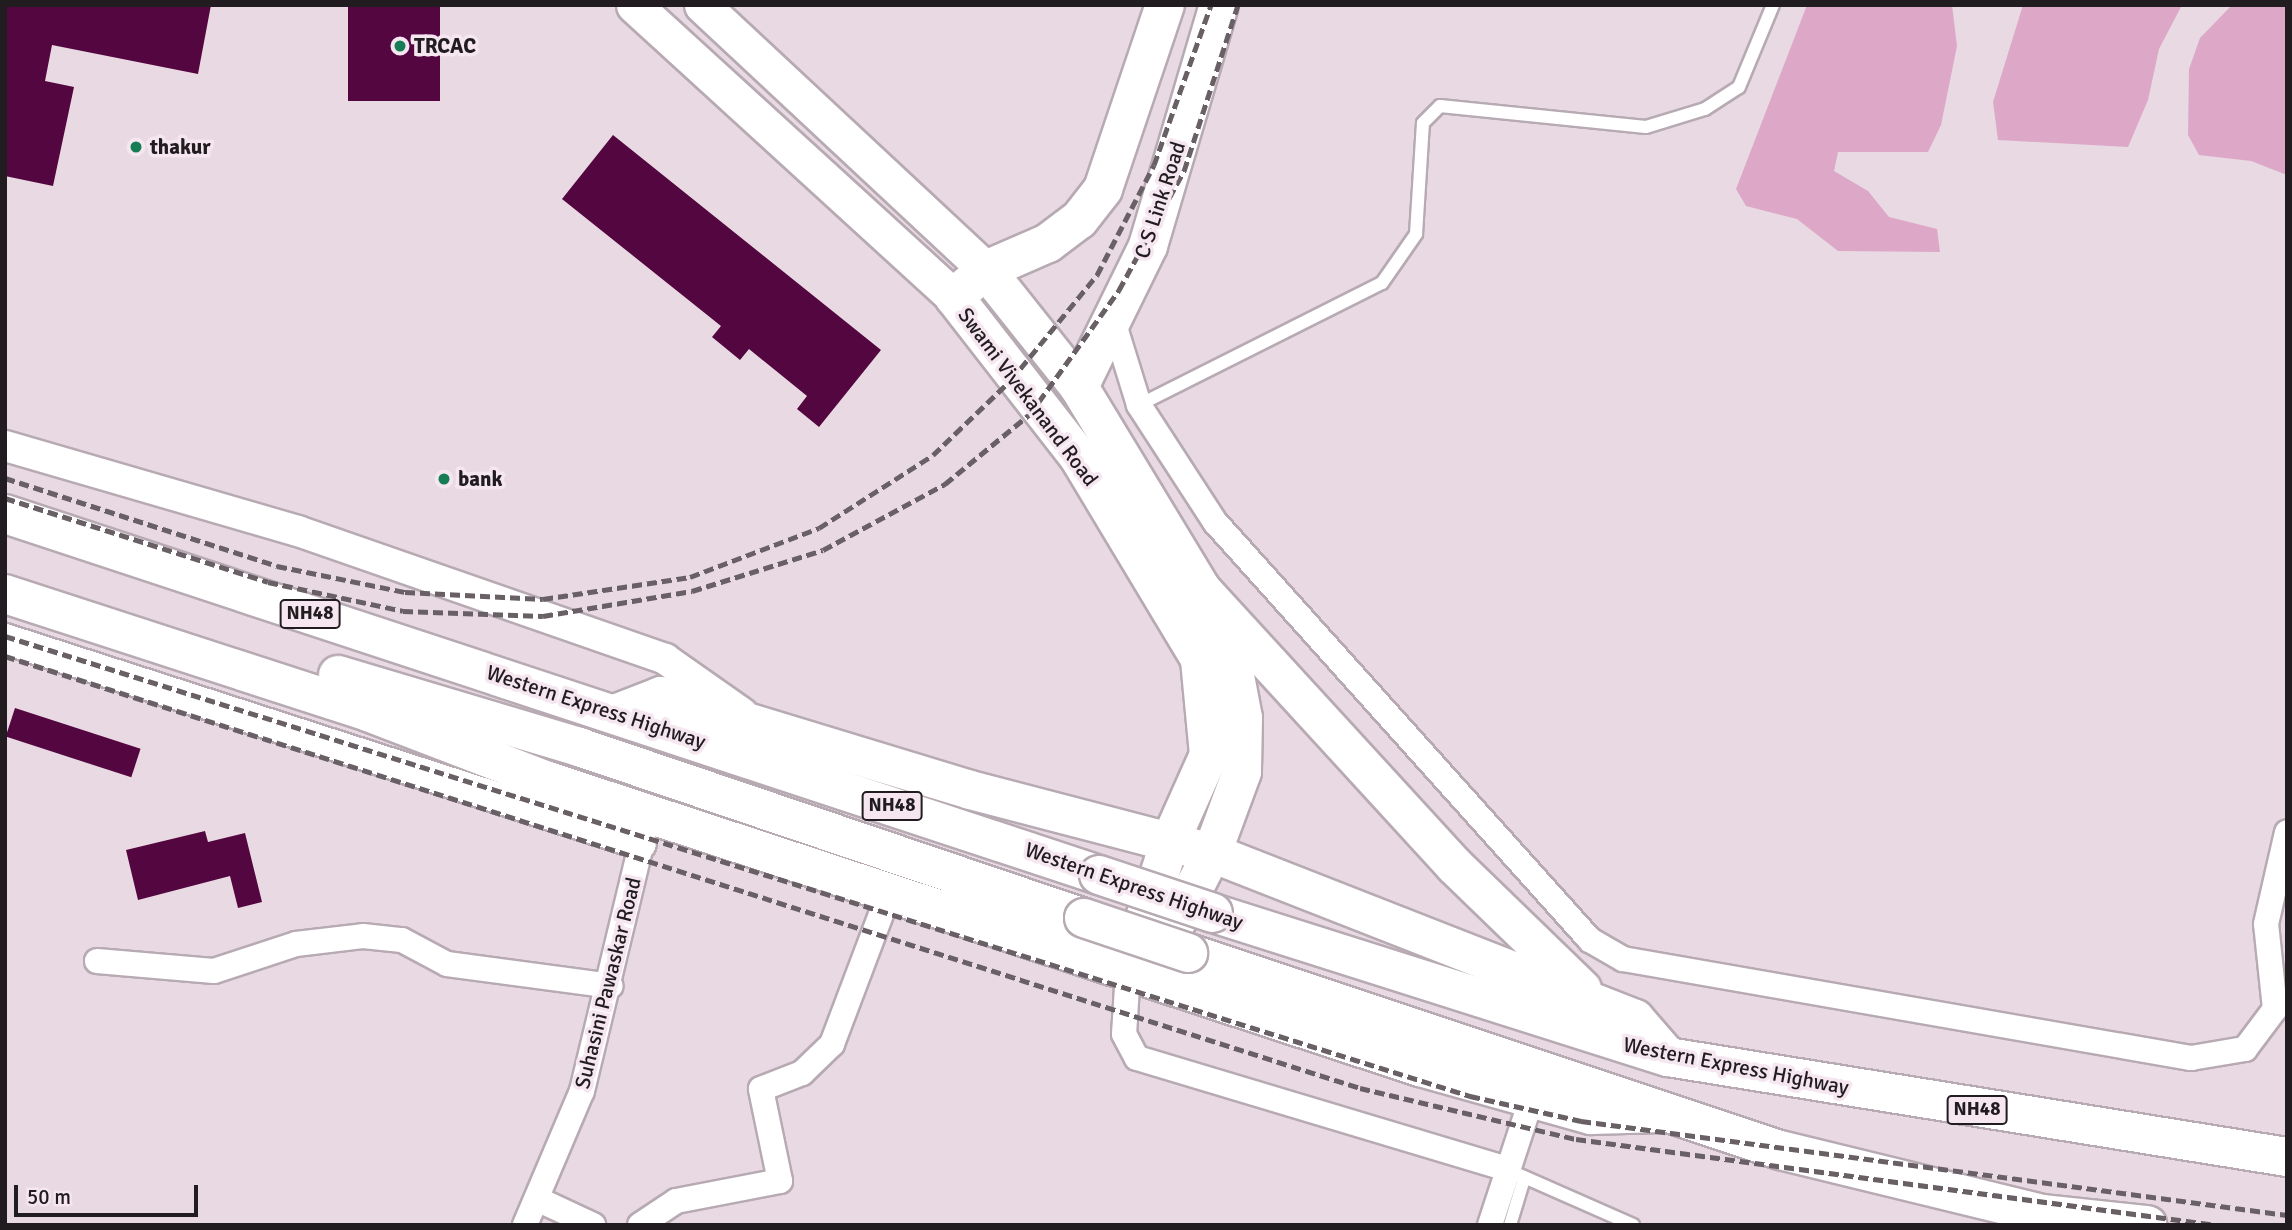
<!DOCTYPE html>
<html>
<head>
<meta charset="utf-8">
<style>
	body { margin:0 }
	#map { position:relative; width:2292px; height:1230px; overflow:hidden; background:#e8d9e2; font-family:Signika,sans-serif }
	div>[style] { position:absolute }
	.green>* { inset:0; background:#dda8c8 }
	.building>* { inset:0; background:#540640; transform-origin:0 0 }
	.roads { filter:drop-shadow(2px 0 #b7aab2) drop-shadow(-2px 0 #b7aab2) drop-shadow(0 2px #b7aab2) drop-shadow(0 -2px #b7aab2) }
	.service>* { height:12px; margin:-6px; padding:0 6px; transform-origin:6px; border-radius:6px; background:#fff }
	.minor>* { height:24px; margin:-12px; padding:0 12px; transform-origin:12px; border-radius:12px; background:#fff }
	.tertiary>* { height:30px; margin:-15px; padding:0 15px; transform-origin:15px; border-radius:15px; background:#fff }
	.secondary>* { height:35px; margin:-17.5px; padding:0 17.5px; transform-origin:17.5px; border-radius:17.5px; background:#fff }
	.primary>* { height:38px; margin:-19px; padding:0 19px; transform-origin:19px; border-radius:19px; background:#fff }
	.trunk>* { height:38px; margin:-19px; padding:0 19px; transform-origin:19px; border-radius:19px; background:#fff }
	.rail>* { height:5px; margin-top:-2.5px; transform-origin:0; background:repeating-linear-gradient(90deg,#696066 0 10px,transparent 0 15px) }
	.bridges { filter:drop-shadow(2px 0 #b7aab2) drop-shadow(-2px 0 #b7aab2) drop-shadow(0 2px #b7aab2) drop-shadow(0 -2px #b7aab2) }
	.trunk-bridge>* { height:38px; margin:-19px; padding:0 19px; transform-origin:19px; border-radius:19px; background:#fff }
	.dots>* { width:19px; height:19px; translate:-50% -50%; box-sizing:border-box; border:4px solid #f5e6ef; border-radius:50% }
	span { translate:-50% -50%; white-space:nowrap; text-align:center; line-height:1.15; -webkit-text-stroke:7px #f5e6ef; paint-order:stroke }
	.shield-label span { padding:2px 5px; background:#f5e6ef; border:2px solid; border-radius:5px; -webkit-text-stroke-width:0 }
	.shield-label { font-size:19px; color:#211c1f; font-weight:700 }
	.poi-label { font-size:21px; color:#211c1f; font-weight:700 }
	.left { translate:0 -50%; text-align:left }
	.street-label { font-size:21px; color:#211c1f }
	.frame { position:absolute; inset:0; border:7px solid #211c1f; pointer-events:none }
	.scale { position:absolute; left:14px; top:1185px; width:184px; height:32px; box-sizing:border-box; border:4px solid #211c1f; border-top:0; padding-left:9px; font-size:21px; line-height:24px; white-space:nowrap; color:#211c1f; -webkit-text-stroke:5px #f5e6ef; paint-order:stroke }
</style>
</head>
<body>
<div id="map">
	<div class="green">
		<div style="clip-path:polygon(1807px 5px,1952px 5px,1957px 46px,1941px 125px,1928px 152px,1838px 152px,1834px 171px,1868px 191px,1889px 217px,1937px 229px,1940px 252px,1838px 251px,1797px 219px,1746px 206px,1736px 189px)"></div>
		<div style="clip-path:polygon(2023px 5px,2182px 5px,2159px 49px,2148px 100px,2128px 147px,1998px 140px,1993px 102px)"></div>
		<div style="clip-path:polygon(2232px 5px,2287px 5px,2287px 175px,2251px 161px,2199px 155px,2188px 135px,2189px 69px,2200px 38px)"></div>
	</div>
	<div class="building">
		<div style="clip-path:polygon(5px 5px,211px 5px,198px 74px,52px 45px,45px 81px,74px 87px,53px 186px,5px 176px)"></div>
		<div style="left:348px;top:5px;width:92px;height:96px"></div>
		<div style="clip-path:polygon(613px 135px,881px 350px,819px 427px,797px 409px,807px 396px,749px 349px,740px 360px,712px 337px,721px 326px,562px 199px)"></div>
		<div style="left:15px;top:708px;width:132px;height:30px;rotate:18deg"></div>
		<div style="clip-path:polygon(205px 831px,208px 842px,245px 833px,262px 902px,238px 908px,230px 876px,138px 900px,126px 850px)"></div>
	</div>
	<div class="roads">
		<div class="service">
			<div style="left:1139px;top:405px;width:272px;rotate:-26.7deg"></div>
			<div style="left:1382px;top:283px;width:60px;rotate:-55.2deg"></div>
			<div style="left:1416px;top:234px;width:111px;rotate:-86.4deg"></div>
			<div style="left:1423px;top:123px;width:24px;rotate:-45deg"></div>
			<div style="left:1440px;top:106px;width:207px;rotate:5.8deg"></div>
			<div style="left:1646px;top:127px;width:62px;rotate:-17deg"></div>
			<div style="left:1705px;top:109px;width:40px;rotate:-32.9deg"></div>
			<div style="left:1739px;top:87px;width:89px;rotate:-67.5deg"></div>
			<div style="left:1506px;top:1169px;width:139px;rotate:23.8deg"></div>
			<div style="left:1510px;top:1225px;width:48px;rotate:-73.1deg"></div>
		</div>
		<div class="minor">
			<div style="left:1114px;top:324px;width:85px;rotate:72.8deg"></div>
			<div style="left:1139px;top:405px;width:140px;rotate:57deg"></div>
			<div style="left:1215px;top:522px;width:562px;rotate:48.1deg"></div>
			<div style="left:1590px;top:940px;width:38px;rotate:30deg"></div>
			<div style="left:1623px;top:959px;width:577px;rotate:9.89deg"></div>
			<div style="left:2191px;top:1058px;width:55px;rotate:-9.5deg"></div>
			<div style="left:2245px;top:1049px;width:50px;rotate:-53.1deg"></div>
			<div style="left:2275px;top:1009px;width:85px;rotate:-96deg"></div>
			<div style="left:2266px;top:924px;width:94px;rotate:-77.1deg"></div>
			<div style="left:97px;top:961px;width:117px;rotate:4.9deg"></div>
			<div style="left:214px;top:971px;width:86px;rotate:-18.2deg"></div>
			<div style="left:296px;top:944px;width:67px;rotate:-6.8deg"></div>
			<div style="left:363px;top:936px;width:39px;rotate:6deg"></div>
			<div style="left:402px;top:940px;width:51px;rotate:28.1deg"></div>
			<div style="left:447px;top:964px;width:165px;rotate:7.6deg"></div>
			<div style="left:1128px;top:971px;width:63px;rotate:93.6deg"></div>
			<div style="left:1124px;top:1034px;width:27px;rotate:62deg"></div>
			<div style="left:1137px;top:1058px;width:385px;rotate:16.7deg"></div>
			<div style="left:537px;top:1199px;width:62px;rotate:24.9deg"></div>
			<div style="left:525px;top:1225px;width:146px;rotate:-67deg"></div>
			<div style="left:582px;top:1091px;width:274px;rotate:-76.5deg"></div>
			<div style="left:640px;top:1225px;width:43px;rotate:-33.7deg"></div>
			<div style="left:676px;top:1201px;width:106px;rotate:-10.9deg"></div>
			<div style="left:780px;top:1181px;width:94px;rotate:-101.7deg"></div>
			<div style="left:761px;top:1089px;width:44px;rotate:-21.3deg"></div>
			<div style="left:802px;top:1073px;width:42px;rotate:-44deg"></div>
			<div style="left:832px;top:1044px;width:161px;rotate:-69.3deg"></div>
			<div style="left:1490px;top:1225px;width:132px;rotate:-71.8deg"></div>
		</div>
		<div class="tertiary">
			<div style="left:5px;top:446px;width:305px;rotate:16.2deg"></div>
			<div style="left:298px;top:531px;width:389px;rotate:19.2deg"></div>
			<div style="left:665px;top:659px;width:94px;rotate:35deg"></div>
			<div style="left:5px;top:639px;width:668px;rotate:17.87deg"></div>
		</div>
		<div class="secondary">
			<div style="left:634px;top:5px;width:433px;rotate:42.4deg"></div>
			<div style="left:702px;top:5px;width:388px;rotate:43deg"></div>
		</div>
		<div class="primary">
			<div style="left:986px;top:270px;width:149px;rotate:51.5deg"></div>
			<div style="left:1079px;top:387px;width:237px;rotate:58.8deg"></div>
			<div style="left:1202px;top:590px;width:71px;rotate:66deg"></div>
			<div style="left:1231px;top:655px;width:64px;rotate:79.2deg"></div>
			<div style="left:1243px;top:718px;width:54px;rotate:91.1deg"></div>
			<div style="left:1242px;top:772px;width:86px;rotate:110.3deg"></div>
			<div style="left:1212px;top:853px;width:135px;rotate:117.3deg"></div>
			<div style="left:1079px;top:387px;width:157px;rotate:-63.9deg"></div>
			<div style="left:1148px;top:246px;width:251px;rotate:-73.6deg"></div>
			<div style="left:1128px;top:969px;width:134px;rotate:-71.7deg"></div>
			<div style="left:1170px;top:842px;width:95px;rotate:-65.9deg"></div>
			<div style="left:1209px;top:755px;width:96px;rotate:-95.4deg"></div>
			<div style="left:1200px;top:659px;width:237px;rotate:-121deg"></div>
			<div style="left:1078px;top:456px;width:202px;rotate:-127.9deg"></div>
			<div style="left:954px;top:297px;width:42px;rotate:-40.2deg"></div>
			<div style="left:986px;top:270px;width:68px;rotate:-23.5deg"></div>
			<div style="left:1048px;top:243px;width:39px;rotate:-37deg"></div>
			<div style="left:1079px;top:220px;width:39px;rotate:-52deg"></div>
			<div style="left:1103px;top:189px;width:194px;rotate:-71.4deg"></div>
		</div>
		<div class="trunk">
			<div style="left:5px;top:514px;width:1152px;rotate:18.26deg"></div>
			<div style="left:1202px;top:590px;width:374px;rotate:47.5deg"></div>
			<div style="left:1455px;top:866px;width:177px;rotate:44.1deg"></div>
			<div style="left:5px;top:594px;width:382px;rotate:18deg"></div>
			<div style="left:368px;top:712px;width:193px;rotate:21deg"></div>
			<div style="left:548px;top:781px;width:918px;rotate:18.16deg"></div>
			<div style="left:1420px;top:1067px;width:178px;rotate:15.7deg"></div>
			<div style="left:1591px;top:1115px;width:72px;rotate:-1.6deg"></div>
			<div style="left:338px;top:675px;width:252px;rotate:16.6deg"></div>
			<div style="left:579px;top:747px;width:533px;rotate:18.71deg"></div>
			<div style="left:615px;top:714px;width:49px;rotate:-21.4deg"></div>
			<div style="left:661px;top:696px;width:323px;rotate:16.9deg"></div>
			<div style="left:970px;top:790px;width:250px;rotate:14.6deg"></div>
			<div style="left:1212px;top:853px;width:454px;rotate:21.4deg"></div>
			<div style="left:1635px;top:1019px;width:50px;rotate:49deg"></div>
			<div style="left:1213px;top:913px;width:477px;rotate:17.6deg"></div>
			<div style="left:1668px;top:1057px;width:627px;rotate:9.18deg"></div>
			<div style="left:1188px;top:953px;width:624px;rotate:18.41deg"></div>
			<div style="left:1780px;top:1150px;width:270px;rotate:13.7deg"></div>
			<div style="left:2042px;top:1214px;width:106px;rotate:6deg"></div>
		</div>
	</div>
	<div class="rail">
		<div style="left:5px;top:478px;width:286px;rotate:17.9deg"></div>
		<div style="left:277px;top:566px;width:131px;rotate:11.5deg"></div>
		<div style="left:405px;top:592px;width:138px;rotate:2.9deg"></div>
		<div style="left:543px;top:599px;width:149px;rotate:-8.5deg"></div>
		<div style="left:690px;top:577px;width:138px;rotate:-20.8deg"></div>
		<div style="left:819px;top:528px;width:135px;rotate:-32.6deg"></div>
		<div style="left:933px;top:455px;width:108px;rotate:-43.9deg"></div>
		<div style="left:1011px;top:380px;width:136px;rotate:-50.7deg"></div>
		<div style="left:1097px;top:275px;width:124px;rotate:-62.6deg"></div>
		<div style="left:1154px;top:165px;width:170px;rotate:-70.4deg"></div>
		<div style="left:5px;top:498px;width:276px;rotate:17.7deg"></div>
		<div style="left:268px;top:582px;width:138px;rotate:12.1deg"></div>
		<div style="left:403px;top:611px;width:140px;rotate:2deg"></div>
		<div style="left:543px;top:616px;width:151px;rotate:-9.5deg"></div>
		<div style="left:692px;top:591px;width:137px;rotate:-17.4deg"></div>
		<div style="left:823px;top:550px;width:139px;rotate:-28.4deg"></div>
		<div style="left:945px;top:484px;width:110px;rotate:-39.5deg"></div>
		<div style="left:1030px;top:414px;width:153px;rotate:-54.3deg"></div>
		<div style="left:1119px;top:290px;width:136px;rotate:-61.4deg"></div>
		<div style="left:1184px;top:171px;width:175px;rotate:-72deg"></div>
		<div style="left:5px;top:636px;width:1536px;rotate:17.43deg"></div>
		<div style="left:1470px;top:1096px;width:114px;rotate:12.7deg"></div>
		<div style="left:1581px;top:1121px;width:712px;rotate:7.58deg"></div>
		<div style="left:5px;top:656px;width:1422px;rotate:17.68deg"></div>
		<div style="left:1360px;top:1088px;width:222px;rotate:13.3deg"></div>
		<div style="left:1576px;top:1139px;width:646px;rotate:7.65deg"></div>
	</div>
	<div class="bridges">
		<div class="trunk-bridge">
			<div style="left:1099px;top:875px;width:120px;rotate:18.4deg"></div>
			<div style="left:1084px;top:918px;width:110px;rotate:18.6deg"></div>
		</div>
	</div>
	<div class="dots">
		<div style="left:400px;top:46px;background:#177d56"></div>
		<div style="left:136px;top:147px;background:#177d56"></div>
		<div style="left:444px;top:479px;background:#177d56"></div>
	</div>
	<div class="shield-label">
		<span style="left:310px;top:614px">NH48</span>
		<span style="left:892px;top:806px">NH48</span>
		<span style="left:1977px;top:1110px">NH48</span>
	</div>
	<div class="poi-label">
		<span class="left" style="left:414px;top:46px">TRCAC</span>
		<span class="left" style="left:150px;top:147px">thakur</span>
		<span class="left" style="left:458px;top:479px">bank</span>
	</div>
	<div class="street-label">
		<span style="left:1160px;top:200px;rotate:-72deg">C S Link Road</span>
		<span style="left:1028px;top:397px;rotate:53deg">Swami Vivekanand Road</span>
		<span style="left:596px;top:707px;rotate:18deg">Western Express Highway</span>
		<span style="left:1134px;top:886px;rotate:19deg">Western Express Highway</span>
		<span style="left:608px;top:983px;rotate:-76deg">Suhasini Pawaskar Road</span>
		<span style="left:1736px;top:1066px;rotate:11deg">Western Express Highway</span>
	</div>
	<div class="frame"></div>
	<div class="scale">50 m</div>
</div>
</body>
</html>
